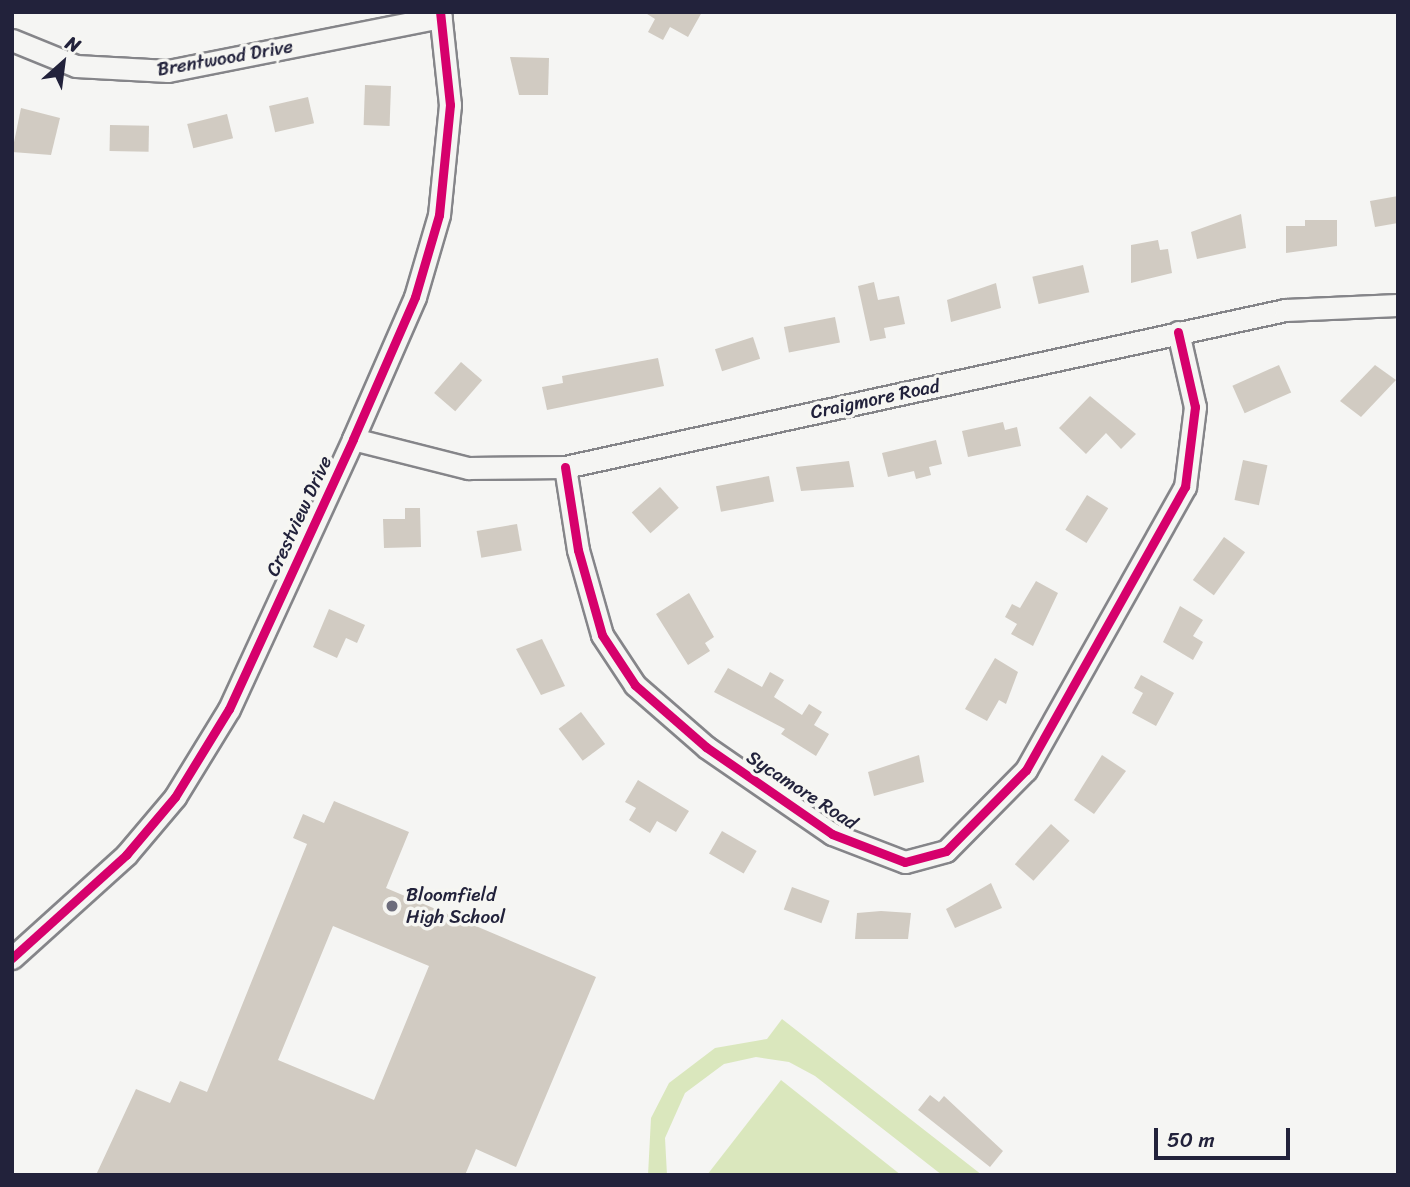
<!DOCTYPE html>
<html>
<head>
<meta charset="utf-8">
<style>
	body { margin:0 }
	#map { position:relative; width:1410px; height:1187px; overflow:hidden; background:#f5f5f3; font-family:Sriracha,sans-serif }
	div>[style] { position:absolute }
	.green>* { inset:0; background:#dae7bd }
	.building>* { inset:0; background:#d1cbc2; transform-origin:0 0 }
	.roads { filter:drop-shadow(2px 0 #858589) drop-shadow(-2px 0 #858589) drop-shadow(0 2px #858589) drop-shadow(0 -2px #858589) }
	.minor>* { height:21px; margin:-10.5px; padding:0 10.5px; transform-origin:10.5px; border-radius:10.5px; background:#f5f5f3 }
	.cycleway>* { height:9px; margin:-4.5px; padding:0 4.5px; transform-origin:4.5px; border-radius:4.5px; background:#d6006c }
	.dots>* { width:19px; height:19px; translate:-50% -50%; box-sizing:border-box; border:4px solid #f6f6f2; border-radius:50% }
	span { translate:-50% -50%; white-space:nowrap; text-align:center; line-height:1.15; -webkit-text-stroke:7px #f6f6f2; paint-order:stroke }
	.street-label { font-size:19px; color:#22223b }
	.poi-label { font-size:19px; color:#22223b }
	.left { translate:0 -50%; text-align:left }
	.frame { position:absolute; inset:0; border:14px solid #22223b; pointer-events:none }
	.north { position:absolute; left:28px; top:28px; width:70px; height:70px; -webkit-text-stroke:5px #f6f6f2; paint-order:stroke; rotate:28deg; font-size:19px; font-weight:700; line-height:28px; text-align:center; color:#22223b }
	.north::after { content:''; display:block; margin:auto; width:24px; height:32px; background:#22223b; clip-path:polygon(50% 0,100% 100%,50% 72%,0 100%) }
	.scale { position:absolute; left:1154px; top:1128px; width:136px; height:32px; box-sizing:border-box; border:4px solid #22223b; border-top:0; padding-left:9px; font-size:21px; line-height:24px; white-space:nowrap; color:#22223b; -webkit-text-stroke:5px #f6f6f2; paint-order:stroke }
</style>
</head>
<body>
<div id="map">
	<div class="green">
		<div style="clip-path:polygon(782px 1019px,982px 1175px,942px 1175px,815px 1076px,789px 1062px,756px 1057px,724px 1064px,685px 1093px,665px 1138px,667px 1175px,648px 1175px,651px 1118px,669px 1083px,715px 1048px,767px 1039px)"></div>
		<div style="clip-path:polygon(781px 1080px,901px 1175px,707px 1175px)"></div>
	</div>
	<div class="building">
		<div style="clip-path:polygon(644px 12px,702px 12px,688px 37px,670px 27px,663px 40px,648px 32px,655px 19px)"></div>
		<div style="clip-path:polygon(510px 57px,549px 58px,548px 95px,519px 95px)"></div>
		<div style="left:365px;top:85px;width:26px;height:40px;rotate:2deg"></div>
		<div style="left:308px;top:97px;width:27px;height:40px;rotate:77deg"></div>
		<div style="clip-path:polygon(21px 108px,60px 118px,51px 155px,12px 152px)"></div>
		<div style="left:227px;top:114px;width:25px;height:41px;rotate:76deg"></div>
		<div style="left:110px;top:125px;width:39px;height:26px;rotate:1deg"></div>
		<div style="clip-path:polygon(1398px 196px,1398px 223px,1375px 227px,1370px 201px)"></div>
		<div style="clip-path:polygon(1241px 214px,1246px 248px,1197px 259px,1191px 232px)"></div>
		<div style="clip-path:polygon(1305px 220px,1337px 220px,1337px 246px,1286px 253px,1286px 226px,1305px 226px)"></div>
		<div style="clip-path:polygon(1158px 240px,1160px 250px,1168px 249px,1172px 273px,1131px 283px,1131px 245px)"></div>
		<div style="left:1083px;top:265px;width:28px;height:52px;rotate:77deg"></div>
		<div style="clip-path:polygon(874px 282px,878px 300px,899px 296px,905px 324px,884px 328px,886px 338px,870px 341px,858px 286px)"></div>
		<div style="clip-path:polygon(996px 283px,1001px 308px,951px 322px,947px 300px)"></div>
		<div style="left:835px;top:317px;width:26px;height:52px;rotate:79deg"></div>
		<div style="left:753px;top:337px;width:23px;height:40px;rotate:72deg"></div>
		<div style="clip-path:polygon(658px 358px,664px 386px,547px 410px,542px 387px,563px 383px,562px 376px)"></div>
		<div style="left:461px;top:362px;width:28px;height:41px;rotate:41deg"></div>
		<div style="left:1279px;top:365px;width:30px;height:51px;rotate:66deg"></div>
		<div style="clip-path:polygon(1375px 365px,1396px 380px,1361px 417px,1340px 401px)"></div>
		<div style="clip-path:polygon(1090px 396px,1136px 434px,1121px 449px,1106px 433px,1086px 454px,1059px 428px)"></div>
		<div style="clip-path:polygon(1003px 422px,1005px 430px,1017px 427px,1021px 446px,968px 457px,962px 431px)"></div>
		<div style="clip-path:polygon(936px 440px,942px 464px,929px 467px,931px 475px,916px 479px,914px 471px,888px 477px,882px 453px)"></div>
		<div style="left:1243px;top:460px;width:25px;height:41px;rotate:12deg"></div>
		<div style="clip-path:polygon(849px 461px,854px 487px,801px 491px,796px 467px)"></div>
		<div style="left:769px;top:476px;width:26px;height:54px;rotate:79deg"></div>
		<div style="left:660px;top:487px;width:28px;height:38px;rotate:48deg"></div>
		<div style="left:1087px;top:495px;width:25px;height:41px;rotate:32deg"></div>
		<div style="clip-path:polygon(405px 508px,420px 508px,421px 547px,384px 548px,383px 519px,405px 519px)"></div>
		<div style="left:517px;top:524px;width:27px;height:41px;rotate:80deg"></div>
		<div style="left:1224px;top:537px;width:26px;height:53px;rotate:36deg"></div>
		<div style="clip-path:polygon(1036px 581px,1058px 593px,1033px 646px,1011px 634px,1017px 624px,1005px 617px,1012px 604px,1020px 608px)"></div>
		<div style="clip-path:polygon(689px 593px,714px 637px,705px 643px,710px 651px,688px 665px,656px 614px)"></div>
		<div style="clip-path:polygon(1180px 606px,1203px 620px,1193px 636px,1203px 642px,1193px 660px,1163px 642px)"></div>
		<div style="clip-path:polygon(329px 609px,365px 625px,357px 643px,346px 638px,337px 658px,313px 647px)"></div>
		<div style="clip-path:polygon(542px 639px,565px 686px,541px 695px,516px 649px)"></div>
		<div style="clip-path:polygon(995px 658px,1018px 672px,1006px 704px,999px 700px,987px 721px,965px 709px)"></div>
		<div style="clip-path:polygon(728px 668px,762px 687px,770px 672px,784px 680px,774px 697px,802px 715px,809px 704px,822px 712px,814px 725px,829px 734px,816px 756px,781px 734px,785px 729px,714px 692px)"></div>
		<div style="clip-path:polygon(1141px 675px,1174px 693px,1156px 726px,1132px 713px,1143px 693px,1134px 688px)"></div>
		<div style="left:581px;top:712px;width:40px;height:28px;rotate:53deg"></div>
		<div style="clip-path:polygon(919px 755px,924px 782px,874px 796px,868px 772px)"></div>
		<div style="clip-path:polygon(1102px 755px,1126px 771px,1094px 814px,1074px 800px)"></div>
		<div style="clip-path:polygon(638px 780px,689px 811px,676px 832px,657px 821px,650px 833px,629px 820px,636px 808px,625px 802px)"></div>
		<div style="clip-path:polygon(evenodd,334px 801px,409px 832px,386px 888px,596px 977px,516px 1167px,476px 1149px,465px 1175px,96px 1175px,136px 1089px,170px 1103px,180px 1081px,207px 1092px,307px 844px,293px 838px,303px 814px,324px 823px,334px 801px,333px 926px,429px 966px,374px 1100px,278px 1060px,333px 926px)"></div>
		<div style="left:1051px;top:824px;width:25px;height:54px;rotate:42deg"></div>
		<div style="left:722px;top:831px;width:40px;height:26px;rotate:30deg"></div>
		<div style="clip-path:polygon(991px 883px,1002px 908px,955px 928px,946px 909px)"></div>
		<div style="left:792px;top:887px;width:40px;height:24px;rotate:20deg"></div>
		<div style="clip-path:polygon(881px 911px,911px 913px,908px 939px,855px 939px,857px 913px)"></div>
		<div style="clip-path:polygon(930px 1095px,939px 1102px,944px 1096px,1003px 1151px,990px 1167px,918px 1110px)"></div>
	</div>
	<div class="roads">
		<div class="minor">
			<div style="left:12px;top:40px;width:69px;rotate:22.1deg"></div>
			<div style="left:76px;top:66px;width:92px;rotate:3.1deg"></div>
			<div style="left:168px;top:71px;width:278px;rotate:-11.2deg"></div>
			<div style="left:353px;top:439px;width:119px;rotate:14.2deg"></div>
			<div style="left:468px;top:468px;width:97px;rotate:-0.6deg"></div>
			<div style="left:565px;top:467px;width:737px;rotate:-12.3deg"></div>
			<div style="left:1285px;top:310px;width:113px;rotate:-2.5deg"></div>
			<div style="left:565px;top:467px;width:84px;rotate:81.1deg"></div>
			<div style="left:578px;top:550px;width:88px;rotate:74.2deg"></div>
			<div style="left:602px;top:635px;width:60px;rotate:56.6deg"></div>
			<div style="left:635px;top:685px;width:94px;rotate:41.1deg"></div>
			<div style="left:706px;top:747px;width:153px;rotate:34.6deg"></div>
			<div style="left:832px;top:834px;width:78px;rotate:21deg"></div>
			<div style="left:905px;top:862px;width:42px;rotate:-15deg"></div>
			<div style="left:946px;top:851px;width:114px;rotate:-45.4deg"></div>
			<div style="left:1026px;top:770px;width:325px;rotate:-60.7deg"></div>
			<div style="left:1185px;top:487px;width:81px;rotate:-82.9deg"></div>
			<div style="left:1195px;top:407px;width:77px;rotate:-102.8deg"></div>
			<div style="left:12px;top:958px;width:154px;rotate:-42.1deg"></div>
			<div style="left:126px;top:855px;width:76px;rotate:-49.8deg"></div>
			<div style="left:175px;top:797px;width:103px;rotate:-58.5deg"></div>
			<div style="left:229px;top:709px;width:297px;rotate:-65.3deg"></div>
			<div style="left:353px;top:439px;width:155px;rotate:-66.4deg"></div>
			<div style="left:415px;top:297px;width:85px;rotate:-73.7deg"></div>
			<div style="left:439px;top:215px;width:111px;rotate:-84.3deg"></div>
			<div style="left:450px;top:105px;width:94px;rotate:-96.1deg"></div>
		</div>
	</div>
	<div class="cycleway">
		<div style="left:565px;top:467px;width:84px;rotate:81.1deg"></div>
		<div style="left:578px;top:550px;width:88px;rotate:74.2deg"></div>
		<div style="left:602px;top:635px;width:60px;rotate:56.6deg"></div>
		<div style="left:635px;top:685px;width:94px;rotate:41.1deg"></div>
		<div style="left:706px;top:747px;width:153px;rotate:34.6deg"></div>
		<div style="left:832px;top:834px;width:78px;rotate:21deg"></div>
		<div style="left:905px;top:862px;width:42px;rotate:-15deg"></div>
		<div style="left:946px;top:851px;width:114px;rotate:-45.4deg"></div>
		<div style="left:1026px;top:770px;width:325px;rotate:-60.7deg"></div>
		<div style="left:1185px;top:487px;width:81px;rotate:-82.9deg"></div>
		<div style="left:1195px;top:407px;width:77px;rotate:-102.8deg"></div>
		<div style="left:12px;top:958px;width:154px;rotate:-42.1deg"></div>
		<div style="left:126px;top:855px;width:76px;rotate:-49.8deg"></div>
		<div style="left:175px;top:797px;width:103px;rotate:-58.5deg"></div>
		<div style="left:229px;top:709px;width:297px;rotate:-65.3deg"></div>
		<div style="left:353px;top:439px;width:155px;rotate:-66.4deg"></div>
		<div style="left:415px;top:297px;width:85px;rotate:-73.7deg"></div>
		<div style="left:439px;top:215px;width:111px;rotate:-84.3deg"></div>
		<div style="left:450px;top:105px;width:94px;rotate:-96.1deg"></div>
	</div>
	<div class="dots">
		<div style="left:392px;top:906px;background:#6c6c7b"></div>
	</div>
	<div class="street-label">
		<span style="left:225px;top:58px;rotate:-10deg">Brentwood Drive</span>
		<span style="left:875px;top:399px;rotate:-12deg">Craigmore Road</span>
		<span style="left:299px;top:516px;rotate:-65deg">Crestview Drive</span>
		<span style="left:802px;top:790px;rotate:33deg">Sycamore Road</span>
	</div>
	<div class="poi-label">
		<span class="left" style="left:406px;top:906px">Bloomfield<br>High School</span>
	</div>
	<div class="frame"></div>
	<div class="north">N</div>
	<div class="scale">50 m</div>
</div>
</body>
</html>
